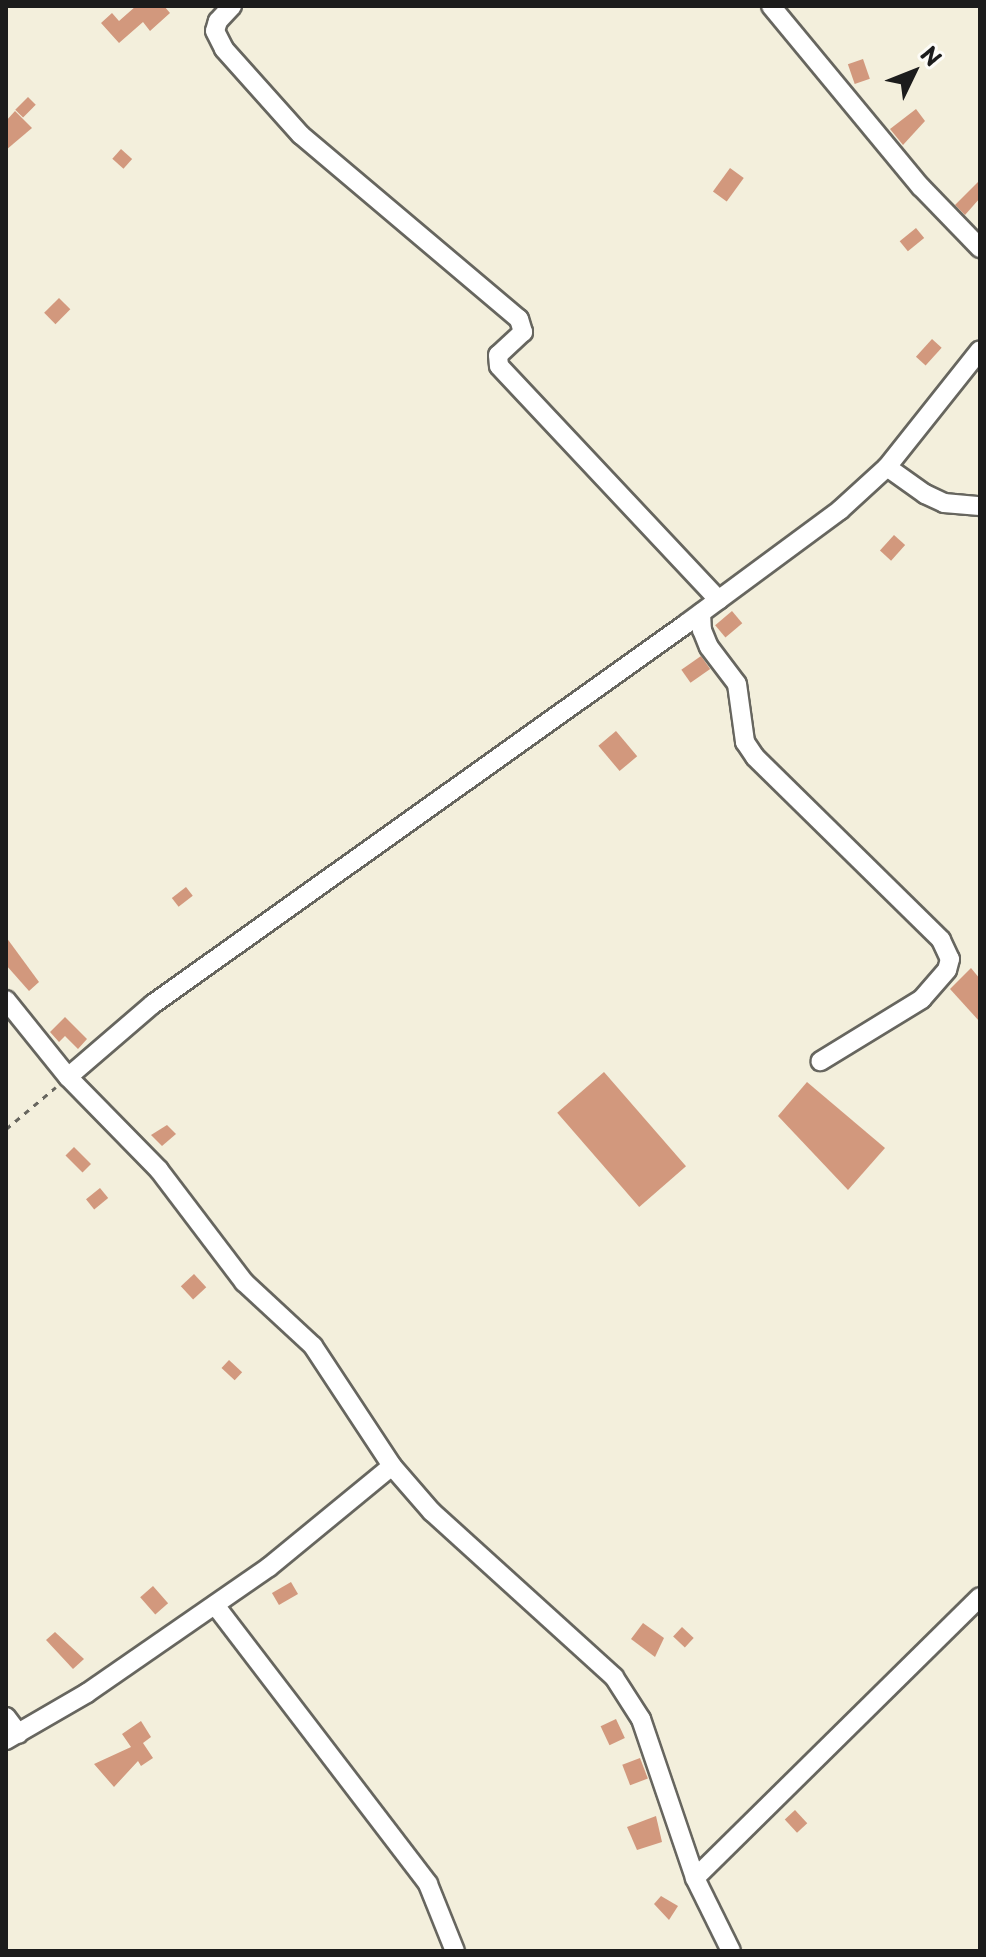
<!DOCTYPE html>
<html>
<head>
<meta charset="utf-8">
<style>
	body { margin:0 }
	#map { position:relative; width:986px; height:1957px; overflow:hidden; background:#f3efdc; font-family:"Playpen Sans",sans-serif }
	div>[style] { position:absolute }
	.building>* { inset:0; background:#d2987d; transform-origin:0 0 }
	.path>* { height:3px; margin-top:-1.5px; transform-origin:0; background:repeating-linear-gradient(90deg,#67665f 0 6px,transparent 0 12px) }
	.roads { filter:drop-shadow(2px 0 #67665f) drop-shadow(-2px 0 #67665f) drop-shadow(0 2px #67665f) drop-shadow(0 -2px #67665f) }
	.minor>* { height:18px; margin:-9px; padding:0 9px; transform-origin:9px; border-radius:9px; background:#fff }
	span { translate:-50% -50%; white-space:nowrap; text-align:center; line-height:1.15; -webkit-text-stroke:6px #fdfcf7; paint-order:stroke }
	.frame { position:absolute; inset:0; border:8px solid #1c1c1c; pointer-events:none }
	.north { position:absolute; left:874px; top:32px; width:80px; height:80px; -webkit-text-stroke:6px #fdfcf7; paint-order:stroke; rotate:47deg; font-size:22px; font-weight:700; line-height:32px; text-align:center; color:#1c1c1c }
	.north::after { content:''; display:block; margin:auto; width:28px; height:36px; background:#1c1c1c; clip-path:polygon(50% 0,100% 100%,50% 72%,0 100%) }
</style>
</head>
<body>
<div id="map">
	<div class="building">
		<div style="clip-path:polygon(136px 6px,164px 6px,170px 13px,150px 31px,143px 22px,119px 43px,101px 23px,112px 13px,119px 21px)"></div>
		<div style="left:863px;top:59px;width:21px;height:16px;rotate:71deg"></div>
		<div style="left:28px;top:97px;width:11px;height:18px;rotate:45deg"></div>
		<div style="clip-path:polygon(916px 109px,925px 121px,903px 145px,890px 129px)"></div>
		<div style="clip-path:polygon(15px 111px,32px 128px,6px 150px,6px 121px)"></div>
		<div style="left:121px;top:149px;width:15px;height:13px;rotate:42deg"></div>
		<div style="left:730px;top:168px;width:17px;height:29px;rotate:36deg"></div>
		<div style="clip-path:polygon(980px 180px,980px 198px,965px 215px,955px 205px)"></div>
		<div style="left:916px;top:228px;width:13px;height:21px;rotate:51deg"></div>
		<div style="left:59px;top:298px;width:16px;height:21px;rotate:45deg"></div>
		<div style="left:932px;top:339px;width:13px;height:24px;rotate:42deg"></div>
		<div style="left:894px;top:535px;width:15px;height:21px;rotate:42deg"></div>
		<div style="left:732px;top:611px;width:16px;height:22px;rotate:50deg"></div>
		<div style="left:701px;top:656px;width:16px;height:24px;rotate:55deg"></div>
		<div style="left:616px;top:731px;width:33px;height:23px;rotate:50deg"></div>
		<div style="left:186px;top:887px;width:11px;height:18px;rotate:52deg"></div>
		<div style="clip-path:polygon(6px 937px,39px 982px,29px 991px,6px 965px)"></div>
		<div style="clip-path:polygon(971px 968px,980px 979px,980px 1022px,950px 989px)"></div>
		<div style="clip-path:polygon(65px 1017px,87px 1039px,78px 1049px,65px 1036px,59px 1042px,50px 1032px)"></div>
		<div style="left:604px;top:1072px;width:125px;height:62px;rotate:49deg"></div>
		<div style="clip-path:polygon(807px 1082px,885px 1148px,848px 1190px,778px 1116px)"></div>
		<div style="clip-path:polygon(167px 1125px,176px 1134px,162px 1146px,151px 1135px)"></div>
		<div style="left:74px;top:1147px;width:24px;height:12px;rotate:45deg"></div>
		<div style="left:100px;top:1188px;width:13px;height:18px;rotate:51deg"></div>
		<div style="left:194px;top:1274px;width:18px;height:18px;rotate:47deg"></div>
		<div style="left:229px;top:1360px;width:18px;height:11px;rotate:43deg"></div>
		<div style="left:291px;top:1582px;width:14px;height:22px;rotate:60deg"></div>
		<div style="left:153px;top:1586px;width:23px;height:17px;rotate:49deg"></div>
		<div style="clip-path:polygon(643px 1623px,664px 1638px,655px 1657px,631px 1639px)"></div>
		<div style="left:682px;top:1627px;width:16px;height:13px;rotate:43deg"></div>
		<div style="clip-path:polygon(55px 1632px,84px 1659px,73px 1669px,46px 1640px)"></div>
		<div style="left:616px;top:1719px;width:21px;height:17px;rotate:65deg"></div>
		<div style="clip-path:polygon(141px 1721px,151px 1737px,143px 1743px,153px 1758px,141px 1766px,138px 1761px,114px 1787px,94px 1764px,131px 1747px,122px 1734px)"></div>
		<div style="left:640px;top:1758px;width:22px;height:19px;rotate:69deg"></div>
		<div style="left:795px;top:1810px;width:18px;height:14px;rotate:47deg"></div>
		<div style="clip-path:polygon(656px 1816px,662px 1842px,637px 1850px,627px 1827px)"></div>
		<div style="clip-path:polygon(661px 1896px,678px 1906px,669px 1920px,654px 1904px)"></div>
	</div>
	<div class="path">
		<div style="left:6px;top:1129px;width:65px;rotate:-40deg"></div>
	</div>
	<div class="roads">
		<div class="minor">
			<div style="left:232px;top:6px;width:21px;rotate:133deg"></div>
			<div style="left:218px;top:21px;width:10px;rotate:107deg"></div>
			<div style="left:215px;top:31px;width:20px;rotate:63deg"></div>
			<div style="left:224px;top:49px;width:115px;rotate:48.2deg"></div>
			<div style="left:301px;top:135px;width:285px;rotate:40.2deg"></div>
			<div style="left:519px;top:319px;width:14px;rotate:73deg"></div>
			<div style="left:523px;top:332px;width:34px;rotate:137deg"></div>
			<div style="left:498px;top:355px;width:11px;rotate:85deg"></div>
			<div style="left:499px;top:366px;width:321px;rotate:46.8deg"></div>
			<div style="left:771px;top:6px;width:235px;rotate:50.4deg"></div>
			<div style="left:921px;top:187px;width:85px;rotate:46deg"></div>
			<div style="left:887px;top:467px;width:47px;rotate:35.4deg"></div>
			<div style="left:925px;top:494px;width:21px;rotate:25deg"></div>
			<div style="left:944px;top:503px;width:36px;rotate:5deg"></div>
			<div style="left:701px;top:613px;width:17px;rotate:87deg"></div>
			<div style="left:702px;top:630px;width:18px;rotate:68deg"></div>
			<div style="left:709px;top:647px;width:46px;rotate:52.9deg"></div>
			<div style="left:737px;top:684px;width:59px;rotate:82.1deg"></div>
			<div style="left:745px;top:742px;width:18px;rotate:56deg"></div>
			<div style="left:755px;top:757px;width:261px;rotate:44.5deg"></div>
			<div style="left:941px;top:940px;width:21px;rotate:65deg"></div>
			<div style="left:950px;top:959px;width:11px;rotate:105deg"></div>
			<div style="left:947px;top:970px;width:38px;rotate:131deg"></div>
			<div style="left:922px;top:999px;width:119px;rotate:148.5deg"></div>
			<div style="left:6px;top:1000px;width:99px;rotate:51.2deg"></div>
			<div style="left:68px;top:1077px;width:130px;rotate:45.6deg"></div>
			<div style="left:159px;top:1170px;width:141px;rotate:52.8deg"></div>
			<div style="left:244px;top:1282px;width:94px;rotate:42.8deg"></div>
			<div style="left:313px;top:1346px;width:144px;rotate:56.6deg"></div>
			<div style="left:392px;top:1466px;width:61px;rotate:49deg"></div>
			<div style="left:432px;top:1512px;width:246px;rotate:42.2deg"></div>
			<div style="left:614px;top:1677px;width:50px;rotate:57.3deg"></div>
			<div style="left:641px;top:1719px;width:168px;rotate:71.2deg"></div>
			<div style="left:695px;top:1878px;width:81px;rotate:63.7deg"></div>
			<div style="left:68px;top:1077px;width:112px;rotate:-40.7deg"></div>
			<div style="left:153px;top:1004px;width:655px;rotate:-35.49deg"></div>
			<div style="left:686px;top:624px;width:192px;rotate:-36.5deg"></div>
			<div style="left:840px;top:510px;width:64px;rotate:-42.5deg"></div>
			<div style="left:887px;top:467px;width:149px;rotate:-51.5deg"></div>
			<div style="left:215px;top:1605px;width:351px;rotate:52.6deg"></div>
			<div style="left:428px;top:1884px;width:72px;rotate:68.1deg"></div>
			<div style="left:6px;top:1717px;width:21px;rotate:53deg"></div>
			<div style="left:6px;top:1740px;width:94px;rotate:-30.1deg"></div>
			<div style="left:87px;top:1693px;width:221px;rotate:-34.7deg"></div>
			<div style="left:269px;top:1567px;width:159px;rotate:-39.4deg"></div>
			<div style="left:695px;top:1878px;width:400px;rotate:-44.6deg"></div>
		</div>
	</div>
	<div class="frame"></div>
	<div class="north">N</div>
</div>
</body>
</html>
